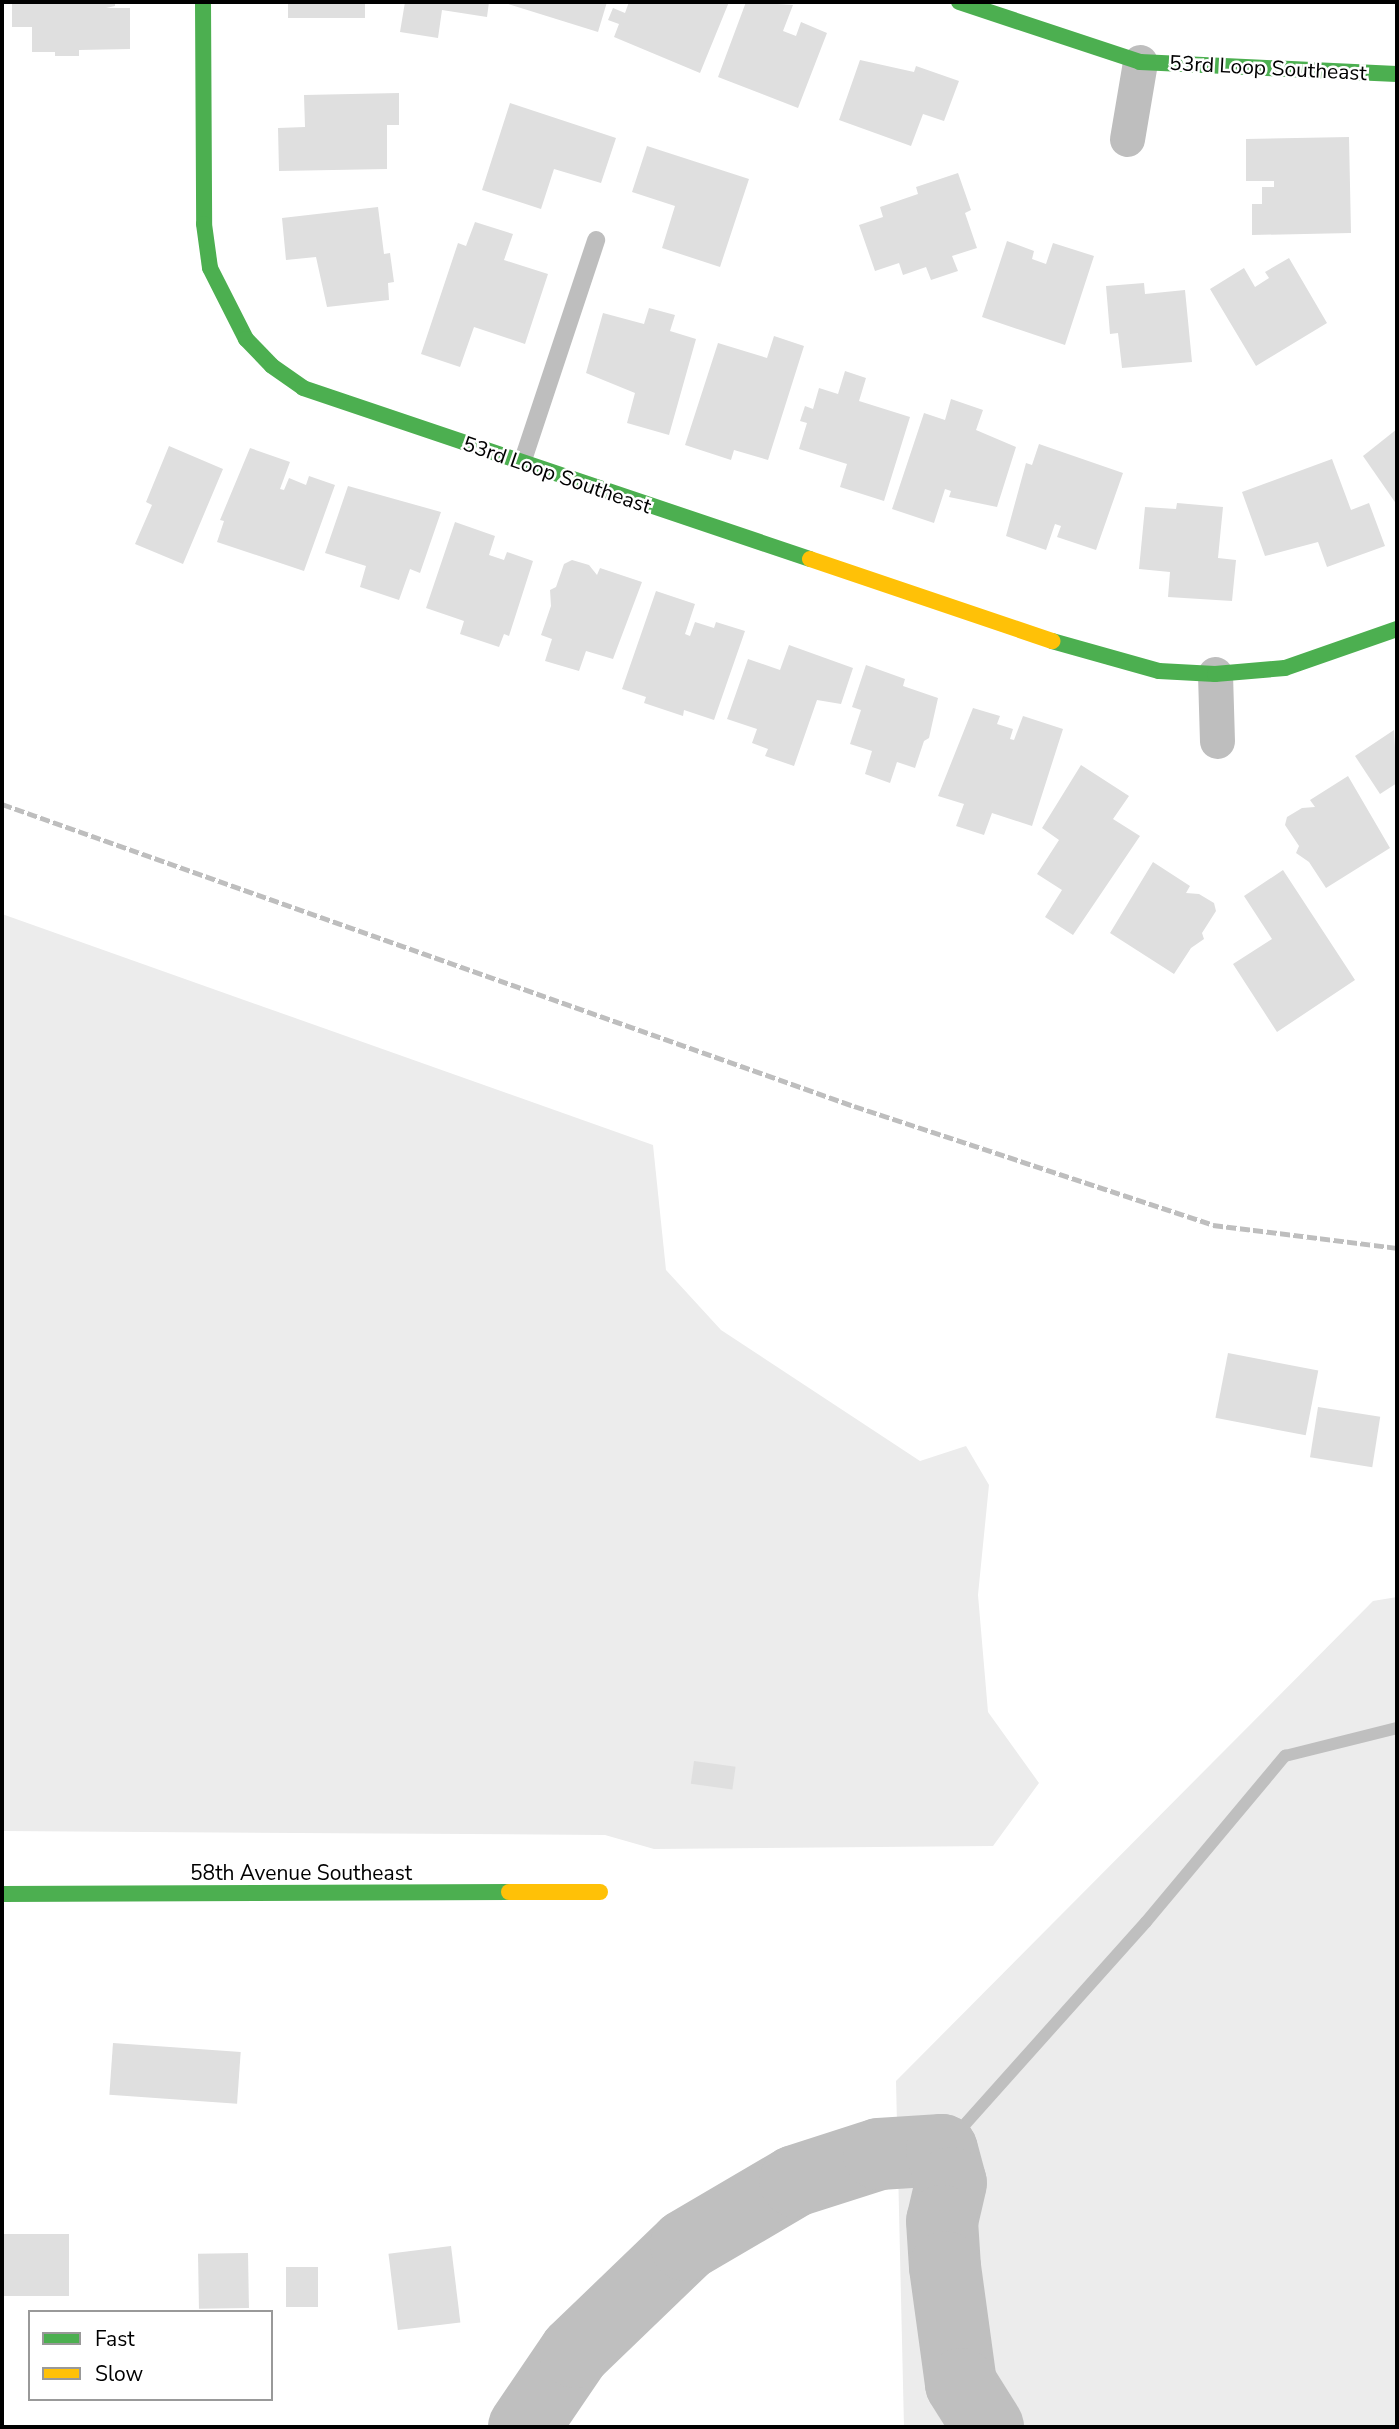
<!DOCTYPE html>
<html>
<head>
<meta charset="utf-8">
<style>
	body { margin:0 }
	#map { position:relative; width:1399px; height:2429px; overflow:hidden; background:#fff; font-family:"Nunito Sans",sans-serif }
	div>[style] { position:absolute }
	.green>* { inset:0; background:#ececec }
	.stream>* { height:12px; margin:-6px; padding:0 6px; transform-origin:6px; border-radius:6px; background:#bfbfbf }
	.river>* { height:72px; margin:-36px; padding:0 36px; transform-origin:36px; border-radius:36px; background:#bfbfbf }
	.building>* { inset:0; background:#dfdfdf; transform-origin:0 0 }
	.lane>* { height:18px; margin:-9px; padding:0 9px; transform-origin:9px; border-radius:9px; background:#bebebe }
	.street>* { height:35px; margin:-17.5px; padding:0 17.5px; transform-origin:17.5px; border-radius:17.5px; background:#bebebe }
	.fast>* { height:16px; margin:-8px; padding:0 8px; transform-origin:8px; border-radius:8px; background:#4caf50 }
	.slow>* { height:16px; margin:-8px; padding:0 8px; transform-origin:8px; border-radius:8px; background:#ffc107 }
	.rail>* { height:5px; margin-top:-2.5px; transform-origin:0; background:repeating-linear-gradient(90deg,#bebebe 0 10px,transparent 0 13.5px) }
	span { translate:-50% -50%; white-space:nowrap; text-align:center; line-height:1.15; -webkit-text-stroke:5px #fff; paint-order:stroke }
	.street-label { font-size:21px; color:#000 }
	.frame { position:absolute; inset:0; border:4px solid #000; pointer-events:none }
	.legend { position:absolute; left:28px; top:2310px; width:245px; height:91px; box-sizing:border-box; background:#fff; border:2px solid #999; margin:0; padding:9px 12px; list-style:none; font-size:21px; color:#000 }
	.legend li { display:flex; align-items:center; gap:14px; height:35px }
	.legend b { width:35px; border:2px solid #999 }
</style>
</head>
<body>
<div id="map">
	<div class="green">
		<div style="clip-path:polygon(2px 914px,653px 1145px,666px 1270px,721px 1330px,920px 1461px,966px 1446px,989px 1485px,978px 1595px,988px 1712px,1039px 1783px,993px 1846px,654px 1849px,605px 1835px,2px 1831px)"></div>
		<div style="clip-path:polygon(1397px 1597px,1397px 2427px,904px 2427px,896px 2081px,1373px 1601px)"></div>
	</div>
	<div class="stream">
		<div style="left:942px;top:2150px;width:306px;rotate:-48.2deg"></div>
		<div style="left:1146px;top:1922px;width:217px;rotate:-50.1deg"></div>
		<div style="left:1285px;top:1756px;width:115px;rotate:-14deg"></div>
	</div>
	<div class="river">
		<div style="left:524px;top:2427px;width:91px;rotate:-55.8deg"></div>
		<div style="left:575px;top:2352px;width:154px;rotate:-43.9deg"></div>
		<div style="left:686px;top:2245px;width:126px;rotate:-30.4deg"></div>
		<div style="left:795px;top:2181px;width:88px;rotate:-17.8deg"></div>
		<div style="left:879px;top:2154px;width:63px;rotate:-3.6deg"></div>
		<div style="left:942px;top:2150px;width:34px;rotate:75deg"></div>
		<div style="left:951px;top:2183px;width:39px;rotate:103deg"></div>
		<div style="left:942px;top:2221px;width:46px;rotate:86.3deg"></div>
		<div style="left:945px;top:2267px;width:118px;rotate:82.2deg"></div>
		<div style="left:961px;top:2384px;width:51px;rotate:57.9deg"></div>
	</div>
	<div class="building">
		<div style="clip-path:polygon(12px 2px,115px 2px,115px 6px,106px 8px,130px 8px,130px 49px,79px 50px,79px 56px,55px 56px,55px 52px,32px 52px,32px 27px,12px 27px)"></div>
		<div style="left:288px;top:2px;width:77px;height:16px"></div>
		<div style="clip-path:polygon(405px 2px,489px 2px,487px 17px,442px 10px,438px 38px,400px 32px)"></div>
		<div style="clip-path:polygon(502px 2px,607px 2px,598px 32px)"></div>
		<div style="clip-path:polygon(629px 2px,729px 2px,700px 73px,614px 37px,619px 24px,608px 20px,613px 8px,625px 13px)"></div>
		<div style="clip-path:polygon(746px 2px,793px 5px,783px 31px,796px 36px,801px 22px,827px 33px,798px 108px,718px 77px)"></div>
		<div style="clip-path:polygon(860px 60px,914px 72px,916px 66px,959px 81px,944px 121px,923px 114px,911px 146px,839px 120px)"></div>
		<div style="clip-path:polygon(399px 93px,399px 125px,387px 125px,387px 169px,279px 171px,278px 128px,305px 127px,304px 95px)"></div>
		<div style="clip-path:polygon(510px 103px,616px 138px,601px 183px,554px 169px,541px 209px,482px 190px)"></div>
		<div style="clip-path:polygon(1349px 137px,1351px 233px,1252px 235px,1252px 204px,1262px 204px,1262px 187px,1274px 187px,1274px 181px,1246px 181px,1246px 139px)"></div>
		<div style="clip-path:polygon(647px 146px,749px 179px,720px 267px,662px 248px,675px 206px,632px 192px)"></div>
		<div style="clip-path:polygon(958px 173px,971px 210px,965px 213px,977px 248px,952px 256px,958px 271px,931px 280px,926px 267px,903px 275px,899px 263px,875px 271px,859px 225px,883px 217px,880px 207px,918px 194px,916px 187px)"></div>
		<div style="clip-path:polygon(378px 207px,384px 254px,390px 253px,394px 282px,388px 283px,389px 300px,327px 307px,316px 257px,286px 260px,282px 218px)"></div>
		<div style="clip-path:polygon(475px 222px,513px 234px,504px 260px,548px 274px,525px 344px,474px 327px,460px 367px,421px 354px,458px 243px,466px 246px)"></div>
		<div style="clip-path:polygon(1007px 241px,1034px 251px,1032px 259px,1046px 264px,1053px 243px,1094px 256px,1065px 345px,982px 317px)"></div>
		<div style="clip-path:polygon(1289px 258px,1327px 323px,1256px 366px,1210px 289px,1244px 268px,1255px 287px,1269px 278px,1265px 272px)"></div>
		<div style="clip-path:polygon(1144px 283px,1145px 294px,1185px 290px,1192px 362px,1122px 368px,1118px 333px,1110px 334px,1106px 286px)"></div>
		<div style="clip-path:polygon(649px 308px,675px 315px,670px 331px,696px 339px,669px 435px,627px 423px,635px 393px,586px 373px,603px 313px,644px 324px)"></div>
		<div style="clip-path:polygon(774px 336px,804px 346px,768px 460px,734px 450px,731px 460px,685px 445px,718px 343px,767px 358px)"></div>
		<div style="clip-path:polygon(845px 371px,866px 378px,859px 401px,910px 417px,884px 501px,840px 487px,847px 464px,799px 449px,807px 423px,800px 421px,805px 406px,813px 409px,819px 388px,838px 394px)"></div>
		<div style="clip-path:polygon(951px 399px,983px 410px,976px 430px,1016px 447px,997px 507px,949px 497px,951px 491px,945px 489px,934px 523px,892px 509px,924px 413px,945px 420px)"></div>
		<div style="clip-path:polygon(1397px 429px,1397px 505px,1363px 456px)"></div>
		<div style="clip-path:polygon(1039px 444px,1123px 473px,1096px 550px,1057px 537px,1061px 526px,1055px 524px,1046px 550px,1006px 536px,1026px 463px,1032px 465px)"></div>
		<div style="clip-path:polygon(169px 446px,223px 469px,183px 564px,135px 544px,152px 505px,146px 502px)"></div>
		<div style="clip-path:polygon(250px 448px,290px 462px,280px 489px,284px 490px,289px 478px,306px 485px,309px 476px,335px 485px,304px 571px,217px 542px,224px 521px,220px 520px)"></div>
		<div style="clip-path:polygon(1332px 459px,1351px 510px,1369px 503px,1385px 546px,1327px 567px,1318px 542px,1265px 556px,1242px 492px)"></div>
		<div style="clip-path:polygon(348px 486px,441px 512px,420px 573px,410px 569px,399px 600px,360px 587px,366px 566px,325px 553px)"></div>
		<div style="clip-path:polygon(1177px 503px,1223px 507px,1218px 558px,1236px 560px,1232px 601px,1168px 597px,1170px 572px,1139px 569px,1145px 507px,1176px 509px)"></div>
		<div style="clip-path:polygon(455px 522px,495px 536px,489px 555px,504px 560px,507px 552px,533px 561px,509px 636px,504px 634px,499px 647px,460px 634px,464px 621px,426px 608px)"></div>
		<div style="clip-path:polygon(572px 560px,589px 565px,597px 575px,600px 568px,642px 582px,613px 659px,586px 651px,579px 671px,545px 661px,552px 639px,541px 635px,551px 606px,550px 590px,556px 587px,564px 564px)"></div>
		<div style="clip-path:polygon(656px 591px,695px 604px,685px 634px,690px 636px,695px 622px,714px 628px,716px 622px,745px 631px,714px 720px,684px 710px,683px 716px,644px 703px,646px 697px,622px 689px)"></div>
		<div style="clip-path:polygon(789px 645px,853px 668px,841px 704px,817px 700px,794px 766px,765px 756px,768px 749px,752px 743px,757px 729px,727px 719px,748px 659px,780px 670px)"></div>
		<div style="clip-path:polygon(866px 665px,905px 679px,903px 686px,938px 698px,929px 738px,924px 741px,915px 768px,897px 762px,890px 783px,865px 774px,872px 751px,850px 744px,861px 710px,852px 707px)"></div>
		<div style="clip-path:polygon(973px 708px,1000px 716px,997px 724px,1013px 729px,1010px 739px,1014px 740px,1023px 716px,1063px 729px,1032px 826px,992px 813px,984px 835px,956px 826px,964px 804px,938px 796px)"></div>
		<div style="clip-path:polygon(1394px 730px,1397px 783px,1380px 794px,1355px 756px)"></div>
		<div style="clip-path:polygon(1081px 765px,1129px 796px,1113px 819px,1140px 836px,1073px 935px,1045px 917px,1062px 890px,1037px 874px,1059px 840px,1042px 828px)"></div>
		<div style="clip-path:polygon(1348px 776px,1390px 848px,1326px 888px,1309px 862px,1296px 853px,1299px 846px,1285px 825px,1287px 817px,1302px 808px,1315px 807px,1310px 800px)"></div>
		<div style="clip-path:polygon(1153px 862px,1190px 886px,1186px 893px,1199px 894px,1214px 903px,1216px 911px,1202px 933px,1204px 939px,1191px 948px,1174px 974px,1110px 933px)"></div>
		<div style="clip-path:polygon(1283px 870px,1355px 980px,1277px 1032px,1233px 964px,1272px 939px,1244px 896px)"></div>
		<div style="left:1228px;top:1353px;width:92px;height:66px;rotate:11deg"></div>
		<div style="left:1318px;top:1407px;width:63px;height:51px;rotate:9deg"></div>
		<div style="left:694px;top:1761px;width:42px;height:23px;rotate:8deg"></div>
		<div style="left:113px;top:2043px;width:128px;height:52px;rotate:4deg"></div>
		<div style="left:2px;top:2234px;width:67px;height:62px"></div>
		<div style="left:451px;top:2246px;width:77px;height:63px;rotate:83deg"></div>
		<div style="left:248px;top:2253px;width:55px;height:50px;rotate:89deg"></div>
		<div style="left:286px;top:2267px;width:32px;height:40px"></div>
	</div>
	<div class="lane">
		<div style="left:522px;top:463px;width:235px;rotate:-71.6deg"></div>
	</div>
	<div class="street">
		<div style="left:1127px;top:139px;width:78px;rotate:-80.4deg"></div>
		<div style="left:1215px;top:674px;width:67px;rotate:88.3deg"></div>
	</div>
	<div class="fast">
		<div style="left:203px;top:2px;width:222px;rotate:89.7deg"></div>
		<div style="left:204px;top:224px;width:44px;rotate:82.2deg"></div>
		<div style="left:210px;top:268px;width:80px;rotate:63.1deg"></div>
		<div style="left:246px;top:339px;width:37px;rotate:46deg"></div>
		<div style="left:272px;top:366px;width:38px;rotate:35deg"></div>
		<div style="left:303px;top:388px;width:535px;rotate:18.64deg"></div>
		<div style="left:959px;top:2px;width:191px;rotate:18.3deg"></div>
		<div style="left:1140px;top:62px;width:257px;rotate:2.7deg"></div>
		<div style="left:1052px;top:641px;width:111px;rotate:15.7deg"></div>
		<div style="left:1159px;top:671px;width:56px;rotate:3.1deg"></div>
		<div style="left:1215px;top:674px;width:70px;rotate:-4.9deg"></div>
		<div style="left:1285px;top:668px;width:119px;rotate:-19.2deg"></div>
		<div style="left:2px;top:1894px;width:507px;rotate:-0.23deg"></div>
	</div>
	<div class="slow">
		<div style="left:810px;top:559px;width:256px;rotate:18.7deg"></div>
		<div style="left:509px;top:1892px;width:91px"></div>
	</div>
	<div class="rail">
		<div style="left:2px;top:804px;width:904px;rotate:19.52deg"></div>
		<div style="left:854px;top:1106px;width:378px;rotate:18.3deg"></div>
		<div style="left:1213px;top:1225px;width:185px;rotate:7.1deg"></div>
	</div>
	<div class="street-label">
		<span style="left:1268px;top:68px;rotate:3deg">53rd Loop Southeast</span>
		<span style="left:557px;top:475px;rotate:19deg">53rd Loop Southeast</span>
		<span style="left:301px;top:1873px">58th Avenue Southeast</span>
	</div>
	<div class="frame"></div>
	<ul class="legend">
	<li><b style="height:9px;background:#4caf50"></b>Fast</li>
	<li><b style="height:9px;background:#ffc107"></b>Slow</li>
	</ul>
</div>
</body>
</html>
